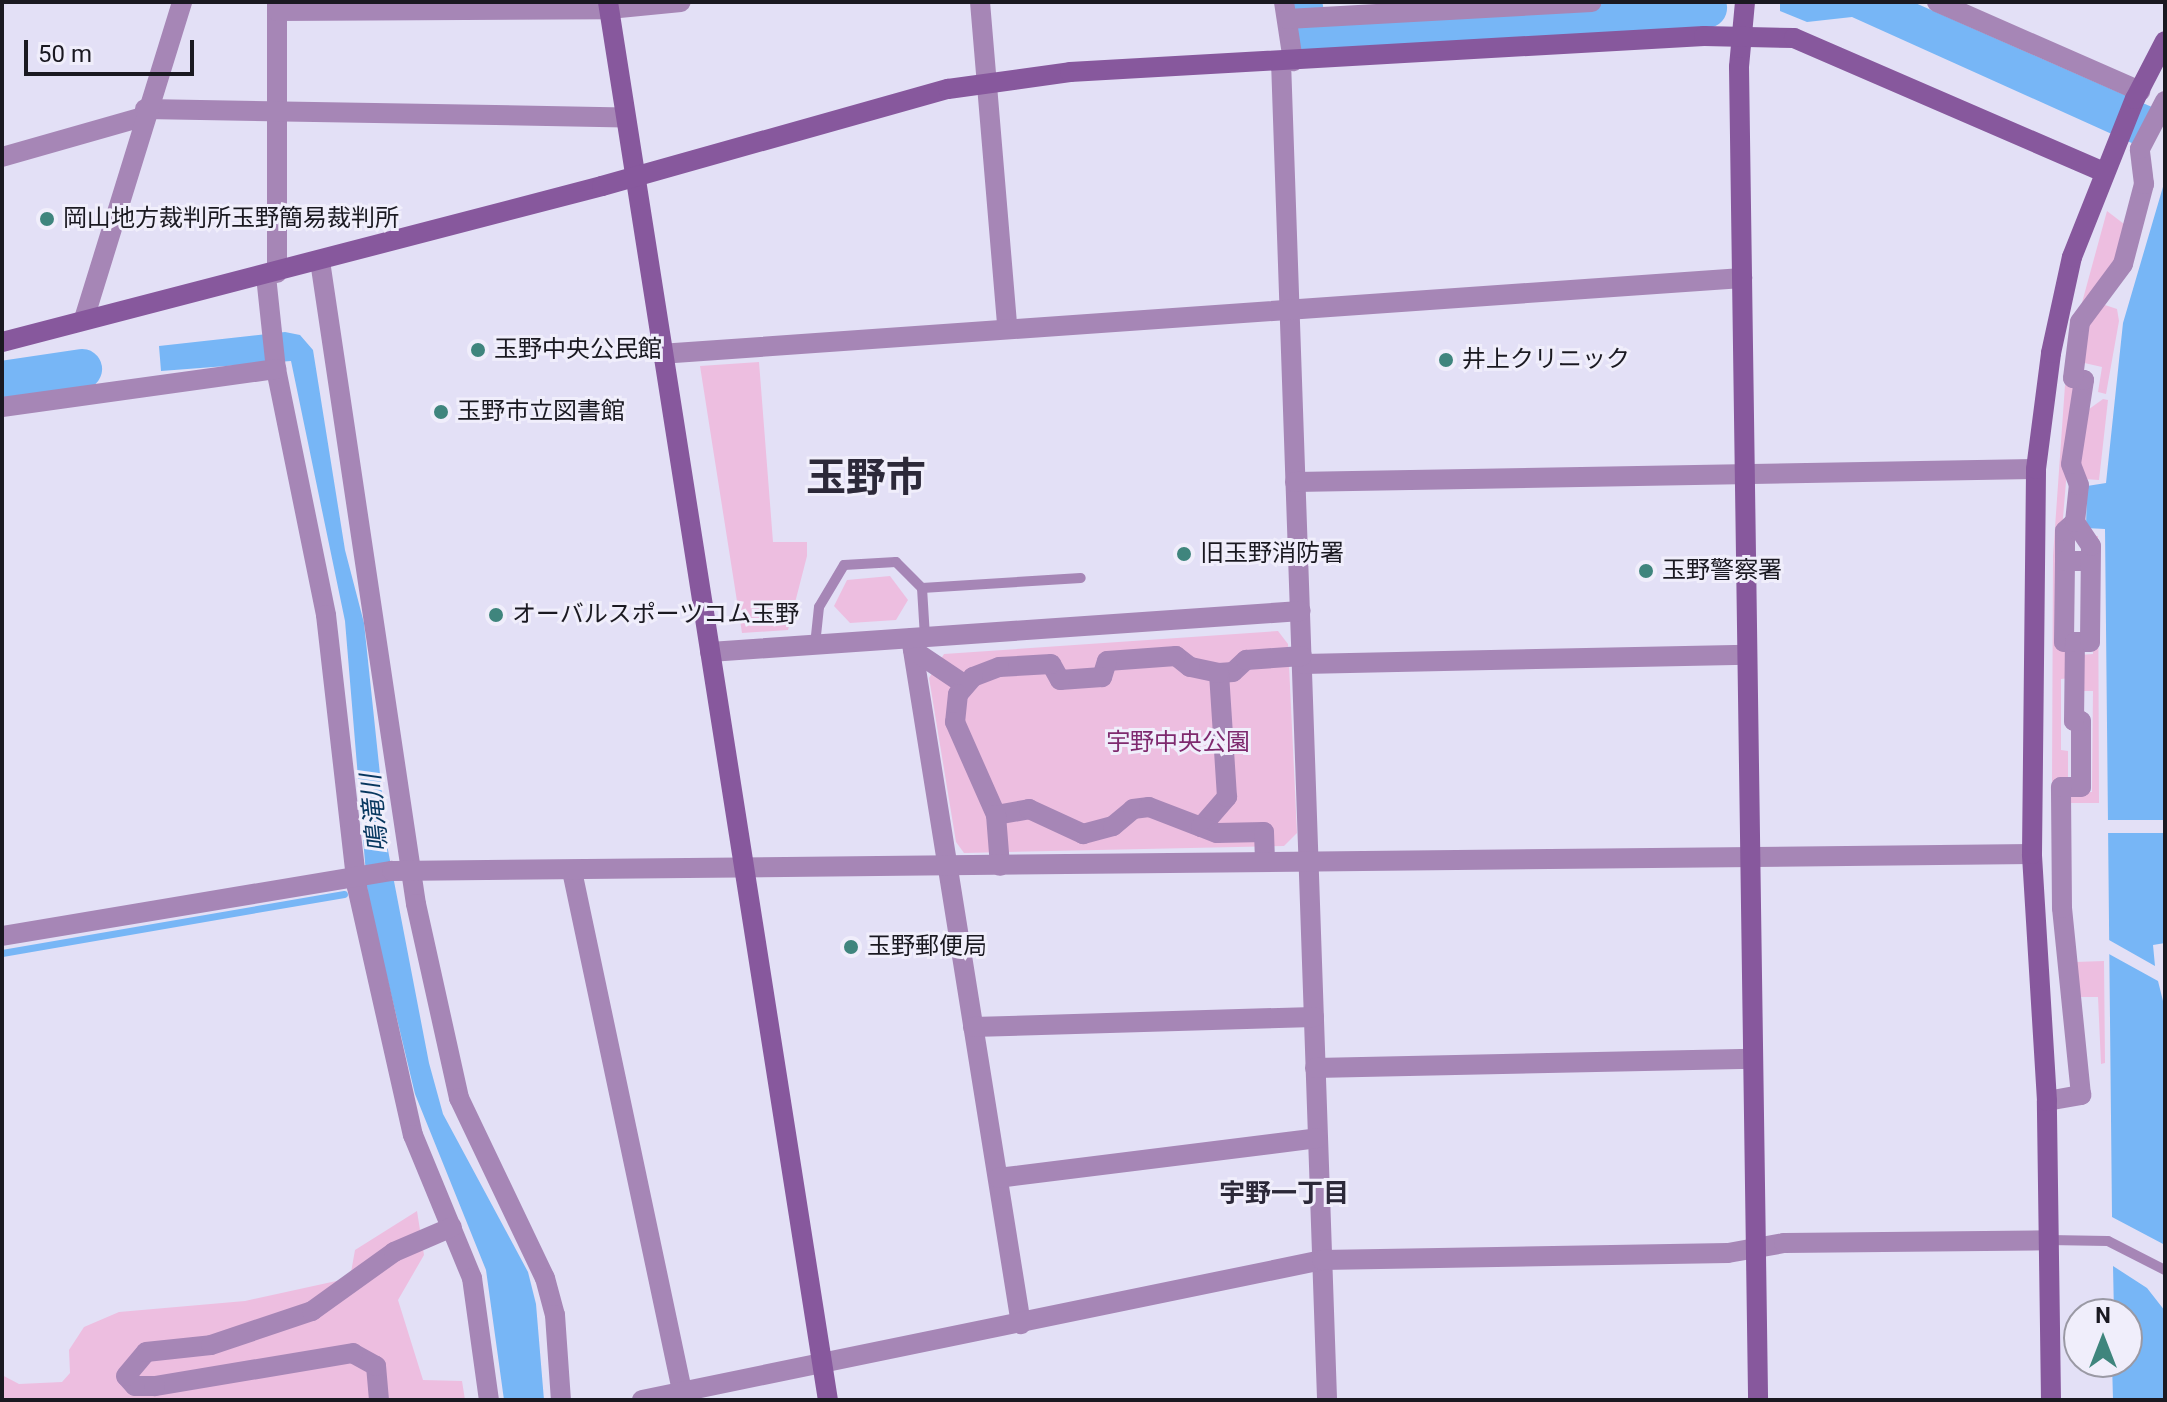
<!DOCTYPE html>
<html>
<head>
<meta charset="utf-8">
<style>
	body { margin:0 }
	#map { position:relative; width:2167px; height:1402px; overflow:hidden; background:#e3e0f6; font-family:Roboto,"Noto Sans JP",sans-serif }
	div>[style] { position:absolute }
	.green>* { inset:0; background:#edbee0 }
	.water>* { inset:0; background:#77b6f6 }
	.pier>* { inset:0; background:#e3e0f6; transform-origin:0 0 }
	.stream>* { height:7px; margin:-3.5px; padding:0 3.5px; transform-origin:3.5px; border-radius:3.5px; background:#77b6f6 }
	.river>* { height:40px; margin:-20px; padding:0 20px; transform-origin:20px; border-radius:20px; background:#77b6f6 }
	.lane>* { height:10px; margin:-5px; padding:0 5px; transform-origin:5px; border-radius:5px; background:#a686b6 }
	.street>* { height:20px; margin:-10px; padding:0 10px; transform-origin:10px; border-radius:10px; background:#a686b6 }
	.secondary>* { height:20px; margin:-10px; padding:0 10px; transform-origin:10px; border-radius:10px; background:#87589d }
	.dots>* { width:22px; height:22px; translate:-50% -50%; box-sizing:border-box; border:4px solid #f0eefb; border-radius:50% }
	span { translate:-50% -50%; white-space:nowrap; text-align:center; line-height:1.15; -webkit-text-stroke:6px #f0eefb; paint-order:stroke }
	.poi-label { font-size:24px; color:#1a1921 }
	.left { translate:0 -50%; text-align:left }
	.park-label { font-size:24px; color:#7e296e }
	.water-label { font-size:26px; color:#07375f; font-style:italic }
	.neighbourhood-label { font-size:26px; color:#2c2939; font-weight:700 }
	.town-label { font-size:40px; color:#2c2939; font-weight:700 }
	.frame { position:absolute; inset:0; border:4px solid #1a1921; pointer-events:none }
	.north { position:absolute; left:2063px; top:1298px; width:80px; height:80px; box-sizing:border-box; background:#f0eefb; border:2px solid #9a99a4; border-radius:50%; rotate:0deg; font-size:22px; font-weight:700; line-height:32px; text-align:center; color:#1a1921 }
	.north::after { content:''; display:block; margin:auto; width:28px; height:36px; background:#3f857d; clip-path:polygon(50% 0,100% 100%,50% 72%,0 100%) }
	.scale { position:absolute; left:24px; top:40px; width:170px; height:36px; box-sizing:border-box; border:4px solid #1a1921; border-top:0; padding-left:10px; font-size:24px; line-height:28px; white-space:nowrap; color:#1a1921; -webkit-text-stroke:6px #f0eefb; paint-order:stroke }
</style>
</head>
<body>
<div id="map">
	<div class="green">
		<div style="clip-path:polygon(2107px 211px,2124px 224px,2122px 250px,2080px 310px)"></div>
		<div style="clip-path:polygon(2105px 305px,2117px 309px,2119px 321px,2106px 394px,2098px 392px,2102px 367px,2080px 362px,2088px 321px)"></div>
		<div style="clip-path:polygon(759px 362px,773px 542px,807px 542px,807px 556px,788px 630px,742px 633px,700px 366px)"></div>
		<div style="clip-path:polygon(2065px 385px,2074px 385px,2060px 554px,2070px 649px,2070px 678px,2061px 679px,2061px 750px,2068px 751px,2068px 782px,2052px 782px,2053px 556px)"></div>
		<div style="clip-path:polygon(2103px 399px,2108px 400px,2099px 480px,2084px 479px,2078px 464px,2085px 412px)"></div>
		<div style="clip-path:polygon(2090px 536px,2098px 536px,2099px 803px,2069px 803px,2069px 792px,2092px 792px,2093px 691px,2079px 691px,2080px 655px,2093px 654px,2095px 547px)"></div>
		<div style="clip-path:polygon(890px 576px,908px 600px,896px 620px,850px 623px,834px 606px,847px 580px)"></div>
		<div style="clip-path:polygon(1278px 631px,1288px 644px,1297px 833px,1284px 846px,964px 853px,956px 842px,929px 678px,944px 654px)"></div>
		<div style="clip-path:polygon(2104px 961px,2105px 1063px,2101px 1064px,2098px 997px,2079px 997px,2075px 962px)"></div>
		<div style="clip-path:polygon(417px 1211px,424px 1255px,398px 1300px,423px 1380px,462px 1381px,465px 1400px,2px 1400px,2px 1375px,19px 1384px,62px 1382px,70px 1373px,69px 1350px,84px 1327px,119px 1312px,245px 1301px,350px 1278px,355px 1250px)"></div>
	</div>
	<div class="water">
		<div style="clip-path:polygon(1913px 2px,2161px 111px,2145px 149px,1852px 17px,1807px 22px,1780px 11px,1780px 2px)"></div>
		<div style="clip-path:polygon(2165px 180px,2165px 1245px,2112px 1217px,2105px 529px,2086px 528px,2087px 486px,2106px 483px,2123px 323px)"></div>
		<div style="clip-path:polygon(285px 332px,300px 335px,313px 350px,345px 550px,364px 623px,388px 850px,429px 1063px,443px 1114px,528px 1272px,536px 1304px,544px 1400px,504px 1400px,486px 1270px,415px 1094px,368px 898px,345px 621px,291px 361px,161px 371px,159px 346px)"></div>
		<div style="clip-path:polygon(2113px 1266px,2147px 1288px,2165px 1311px,2165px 1400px,2113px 1400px,2112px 1362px,2127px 1362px,2127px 1314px,2114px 1314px)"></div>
	</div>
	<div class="pier">
		<div style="left:2165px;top:820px;width:13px;height:57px;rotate:90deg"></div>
		<div style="clip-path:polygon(2109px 940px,2155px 966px,2153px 945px,2165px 943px,2165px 1009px,2158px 981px,2109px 954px)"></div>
	</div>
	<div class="stream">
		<div style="left:2px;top:953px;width:347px;rotate:-9.8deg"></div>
	</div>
	<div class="river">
		<div style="left:1302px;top:2px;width:34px;rotate:80deg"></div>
		<div style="left:1308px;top:35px;width:400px;rotate:-3.9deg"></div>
		<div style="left:2px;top:381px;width:81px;rotate:-8.5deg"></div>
	</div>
	<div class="lane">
		<div style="left:922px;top:588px;width:159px;rotate:-3.6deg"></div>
		<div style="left:815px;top:645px;width:38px;rotate:-84deg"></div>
		<div style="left:819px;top:607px;width:49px;rotate:-59.2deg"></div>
		<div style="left:844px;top:565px;width:52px;rotate:-3.3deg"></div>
		<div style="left:896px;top:562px;width:37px;rotate:45deg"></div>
		<div style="left:922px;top:588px;width:49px;rotate:86.5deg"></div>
		<div style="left:2049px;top:1240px;width:59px;rotate:1deg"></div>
		<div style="left:2108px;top:1241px;width:64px;rotate:27deg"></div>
	</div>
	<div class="street">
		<div style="left:277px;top:2px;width:271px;rotate:90deg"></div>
		<div style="left:980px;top:2px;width:325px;rotate:85.2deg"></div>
		<div style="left:1284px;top:2px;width:60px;rotate:81.3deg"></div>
		<div style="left:1937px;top:2px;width:222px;rotate:23.7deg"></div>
		<div style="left:277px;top:11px;width:332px;rotate:-0.3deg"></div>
		<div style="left:609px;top:9px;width:72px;rotate:-5.6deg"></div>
		<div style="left:1287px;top:19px;width:305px;rotate:-3.2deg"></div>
		<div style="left:1281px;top:61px;width:1340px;rotate:88.03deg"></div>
		<div style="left:145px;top:109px;width:480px;rotate:1deg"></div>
		<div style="left:2px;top:157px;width:146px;rotate:-15.9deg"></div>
		<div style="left:320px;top:261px;width:650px;rotate:81.51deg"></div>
		<div style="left:416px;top:904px;width:199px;rotate:77.5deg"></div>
		<div style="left:459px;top:1098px;width:199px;rotate:64.5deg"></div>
		<div style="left:545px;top:1278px;width:38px;rotate:75deg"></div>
		<div style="left:555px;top:1315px;width:85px;rotate:86deg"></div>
		<div style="left:266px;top:276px;width:94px;rotate:83.9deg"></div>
		<div style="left:276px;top:369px;width:251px;rotate:78.5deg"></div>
		<div style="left:326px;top:615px;width:274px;rotate:83.5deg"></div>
		<div style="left:357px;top:887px;width:254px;rotate:77.3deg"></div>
		<div style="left:413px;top:1135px;width:155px;rotate:67.6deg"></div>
		<div style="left:472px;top:1278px;width:123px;rotate:82.1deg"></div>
		<div style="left:84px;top:319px;width:332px;rotate:-72.8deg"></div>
		<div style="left:660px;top:354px;width:1085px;rotate:-4.02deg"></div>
		<div style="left:2px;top:407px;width:277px;rotate:-7.9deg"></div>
		<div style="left:1295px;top:482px;width:741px;rotate:-1.01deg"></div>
		<div style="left:2065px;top:561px;width:30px;rotate:-90deg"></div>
		<div style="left:2065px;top:531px;width:13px;rotate:-42deg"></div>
		<div style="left:911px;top:638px;width:695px;rotate:80.89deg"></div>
		<div style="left:2075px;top:642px;width:11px;rotate:180deg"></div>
		<div style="left:2064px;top:642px;width:81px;rotate:-89.3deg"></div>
		<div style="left:2065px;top:561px;width:25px"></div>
		<div style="left:913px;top:650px;width:63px;rotate:33.9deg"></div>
		<div style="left:710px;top:652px;width:592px;rotate:-3.97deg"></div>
		<div style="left:1303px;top:664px;width:444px;rotate:-1.2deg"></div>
		<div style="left:1219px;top:673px;width:14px;rotate:-4deg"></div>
		<div style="left:1233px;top:672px;width:18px;rotate:-43deg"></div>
		<div style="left:1246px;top:660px;width:56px;rotate:-4.1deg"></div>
		<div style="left:996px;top:815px;width:34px;rotate:-10deg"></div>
		<div style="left:1029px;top:809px;width:60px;rotate:24.8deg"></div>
		<div style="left:1083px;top:834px;width:31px;rotate:-15deg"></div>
		<div style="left:1113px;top:826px;width:26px;rotate:-40deg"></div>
		<div style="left:1133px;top:809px;width:16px;rotate:-7deg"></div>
		<div style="left:1149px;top:807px;width:56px;rotate:21deg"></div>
		<div style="left:1201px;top:827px;width:40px;rotate:-49deg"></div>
		<div style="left:1227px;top:797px;width:124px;rotate:-93.7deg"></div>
		<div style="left:1219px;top:673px;width:30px;rotate:-168deg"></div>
		<div style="left:1190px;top:667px;width:18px;rotate:-142deg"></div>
		<div style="left:1176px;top:656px;width:69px;rotate:175.9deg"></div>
		<div style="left:1107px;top:661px;width:17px;rotate:107deg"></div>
		<div style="left:1102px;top:677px;width:42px;rotate:175.9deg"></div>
		<div style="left:1060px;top:680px;width:18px;rotate:-119deg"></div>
		<div style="left:1051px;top:664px;width:52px;rotate:176.7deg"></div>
		<div style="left:999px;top:667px;width:28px;rotate:159deg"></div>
		<div style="left:973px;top:677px;width:23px;rotate:131deg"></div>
		<div style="left:958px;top:694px;width:28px;rotate:96deg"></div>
		<div style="left:955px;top:722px;width:102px;rotate:66.2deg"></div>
		<div style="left:996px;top:815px;width:51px;rotate:85.5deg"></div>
		<div style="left:1201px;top:827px;width:17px;rotate:21deg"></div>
		<div style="left:1217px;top:833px;width:47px;rotate:-1.2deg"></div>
		<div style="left:1264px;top:832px;width:29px;rotate:88deg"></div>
		<div style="left:572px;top:871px;width:541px;rotate:78.05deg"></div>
		<div style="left:2px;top:936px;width:395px;rotate:-9.5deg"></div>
		<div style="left:392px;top:871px;width:1640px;rotate:-0.59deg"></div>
		<div style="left:973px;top:1027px;width:341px;rotate:-1.7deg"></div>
		<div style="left:1315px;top:1068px;width:438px;rotate:-1.2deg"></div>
		<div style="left:2047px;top:1101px;width:35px;rotate:-10deg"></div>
		<div style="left:2081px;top:1095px;width:188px;rotate:-95.8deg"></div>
		<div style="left:2062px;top:908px;width:121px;rotate:-90.5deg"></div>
		<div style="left:2061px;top:787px;width:20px"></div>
		<div style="left:2081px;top:787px;width:66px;rotate:-90deg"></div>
		<div style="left:2081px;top:721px;width:7px;rotate:180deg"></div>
		<div style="left:2074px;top:721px;width:79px;rotate:-89.3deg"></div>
		<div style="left:2075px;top:642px;width:15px"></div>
		<div style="left:2090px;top:642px;width:96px;rotate:-89.4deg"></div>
		<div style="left:2091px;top:546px;width:29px;rotate:-124deg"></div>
		<div style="left:2075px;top:522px;width:37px;rotate:-84deg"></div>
		<div style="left:2079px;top:485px;width:22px;rotate:-111deg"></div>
		<div style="left:2071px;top:464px;width:85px;rotate:-81.2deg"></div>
		<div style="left:2084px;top:380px;width:11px;rotate:-170deg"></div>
		<div style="left:2073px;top:378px;width:56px;rotate:-82.9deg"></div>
		<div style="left:2080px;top:322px;width:72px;rotate:-53.4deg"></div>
		<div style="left:2123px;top:264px;width:83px;rotate:-75.3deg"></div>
		<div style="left:2144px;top:184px;width:35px;rotate:-97deg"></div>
		<div style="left:2140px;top:149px;width:54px;rotate:-62.5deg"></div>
		<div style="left:998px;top:1178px;width:322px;rotate:-7.1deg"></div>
		<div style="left:379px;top:1400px;width:34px;rotate:-95deg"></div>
		<div style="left:376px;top:1366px;width:26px;rotate:-151deg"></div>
		<div style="left:353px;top:1353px;width:201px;rotate:170.5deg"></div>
		<div style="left:155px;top:1386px;width:20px;rotate:180deg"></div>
		<div style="left:135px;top:1386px;width:13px;rotate:-132deg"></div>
		<div style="left:126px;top:1376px;width:31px;rotate:-50deg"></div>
		<div style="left:146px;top:1352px;width:65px;rotate:-6.1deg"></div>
		<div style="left:211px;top:1345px;width:107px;rotate:-18.6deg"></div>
		<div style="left:312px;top:1311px;width:101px;rotate:-35.7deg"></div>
		<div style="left:394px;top:1252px;width:63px;rotate:-23.3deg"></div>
		<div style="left:642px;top:1400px;width:694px;rotate:-11.63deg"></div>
		<div style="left:1322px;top:1260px;width:406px;rotate:-1deg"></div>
		<div style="left:1728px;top:1253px;width:57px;rotate:-10.1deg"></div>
		<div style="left:1784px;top:1243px;width:265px;rotate:-0.6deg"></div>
	</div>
	<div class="secondary">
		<div style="left:608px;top:2px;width:1415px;rotate:81.06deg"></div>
		<div style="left:1745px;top:2px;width:65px;rotate:95.3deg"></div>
		<div style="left:1739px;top:67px;width:1333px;rotate:89.18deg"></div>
		<div style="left:2px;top:342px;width:620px;rotate:-14.57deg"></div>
		<div style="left:602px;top:186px;width:359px;rotate:-15.7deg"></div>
		<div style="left:948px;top:89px;width:123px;rotate:-7.9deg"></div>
		<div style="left:1070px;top:72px;width:635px;rotate:-3.25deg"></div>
		<div style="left:1704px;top:36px;width:90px;rotate:1.3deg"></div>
		<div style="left:1794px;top:38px;width:338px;rotate:23.4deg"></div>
		<div style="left:2051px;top:1400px;width:299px;rotate:-90.8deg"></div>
		<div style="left:2047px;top:1101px;width:247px;rotate:-93.5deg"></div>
		<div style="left:2032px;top:854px;width:385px;rotate:-89.4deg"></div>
		<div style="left:2036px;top:469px;width:117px;rotate:-82.6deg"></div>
		<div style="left:2051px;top:353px;width:98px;rotate:-77.7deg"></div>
		<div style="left:2072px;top:257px;width:170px;rotate:-68.3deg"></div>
		<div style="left:2135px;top:99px;width:65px;rotate:-62.7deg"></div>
	</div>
	<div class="dots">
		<div style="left:47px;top:219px;background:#3f857d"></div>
		<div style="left:478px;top:350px;background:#3f857d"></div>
		<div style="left:1446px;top:360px;background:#3f857d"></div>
		<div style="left:441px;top:412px;background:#3f857d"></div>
		<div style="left:1184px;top:554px;background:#3f857d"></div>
		<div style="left:1646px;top:571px;background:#3f857d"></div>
		<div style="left:496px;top:615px;background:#3f857d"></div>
		<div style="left:851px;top:947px;background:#3f857d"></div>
	</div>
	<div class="poi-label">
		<span class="left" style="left:63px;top:219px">岡山地方裁判所玉野簡易裁判所</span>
		<span class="left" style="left:494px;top:350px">玉野中央公民館</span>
		<span class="left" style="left:1462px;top:360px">井上クリニック</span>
		<span class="left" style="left:457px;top:412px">玉野市立図書館</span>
		<span class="left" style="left:1200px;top:554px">旧玉野消防署</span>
		<span class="left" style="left:1662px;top:571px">玉野警察署</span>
		<span class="left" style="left:512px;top:615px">オーバルスポーツコム玉野</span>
		<span class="left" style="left:867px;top:947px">玉野郵便局</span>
	</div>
	<div class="park-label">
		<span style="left:1178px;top:743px">宇野中央公園</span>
	</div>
	<div class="water-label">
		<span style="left:375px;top:813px;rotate:-96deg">鳴滝川</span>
	</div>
	<div class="neighbourhood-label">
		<span style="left:1284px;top:1194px">宇野一丁目</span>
	</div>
	<div class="town-label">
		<span style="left:866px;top:478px">玉野市</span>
	</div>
	<div class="frame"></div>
	<div class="north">N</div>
	<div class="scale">50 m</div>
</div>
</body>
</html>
